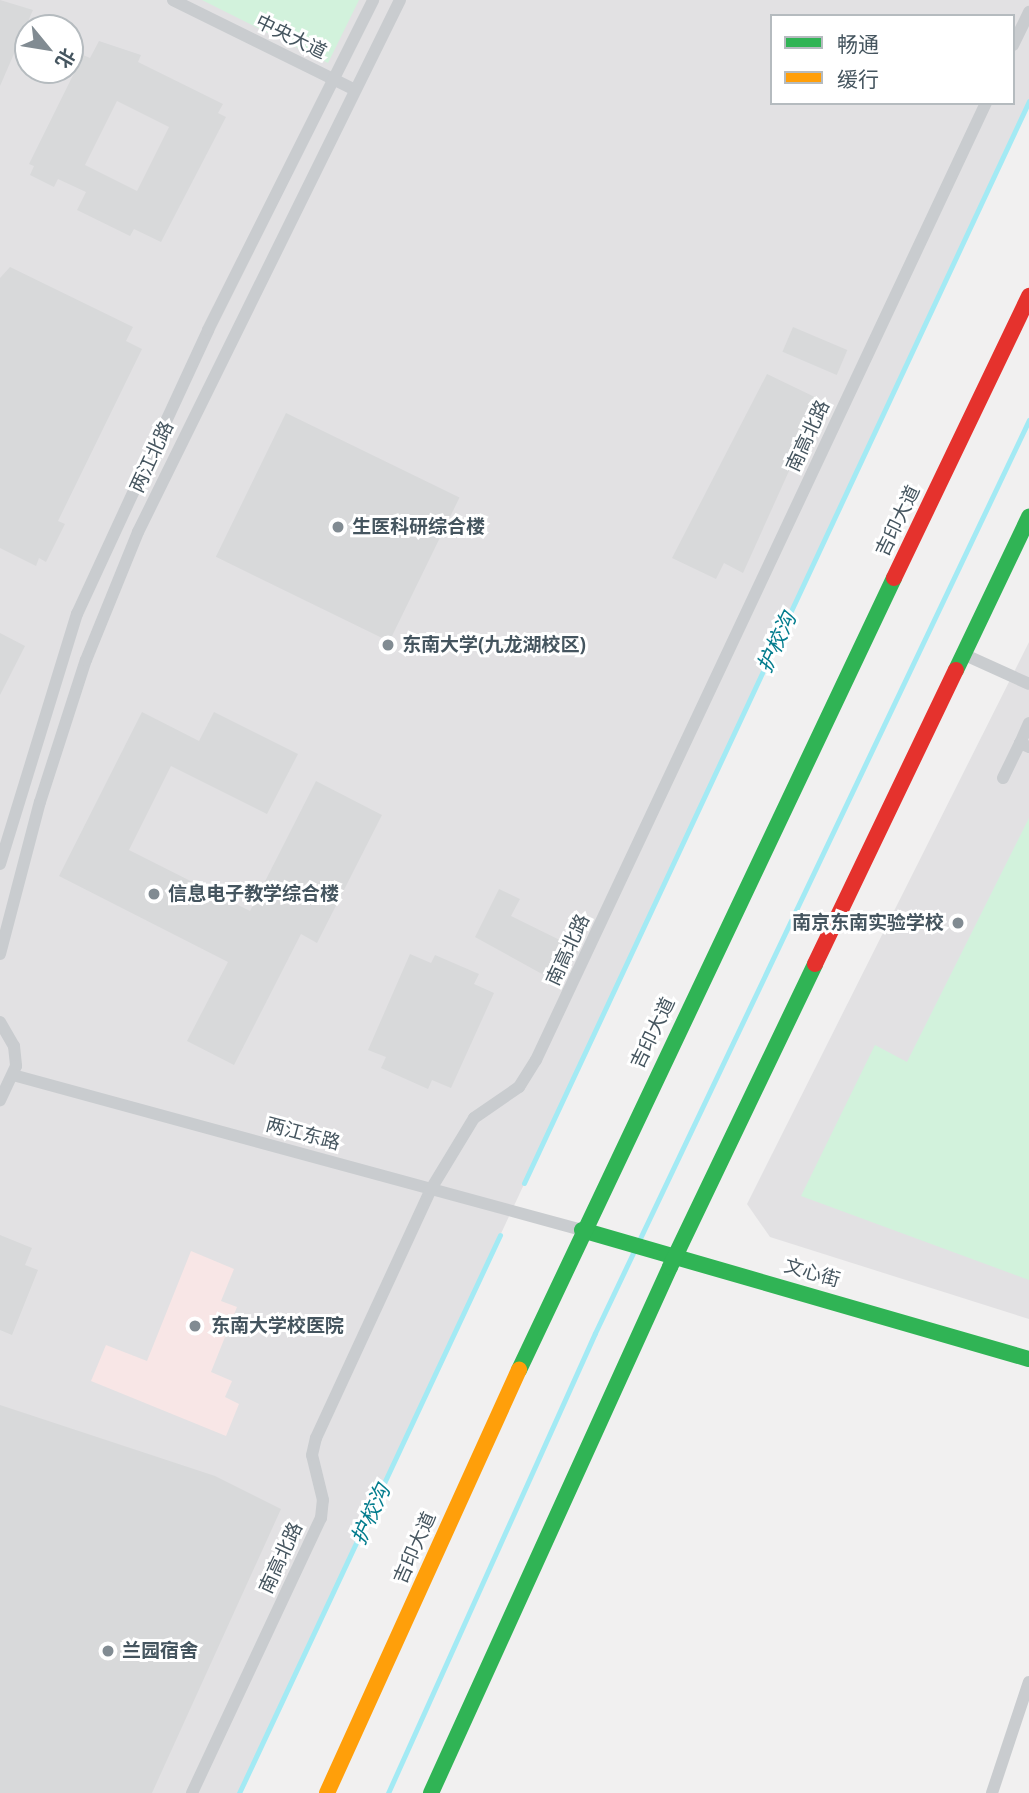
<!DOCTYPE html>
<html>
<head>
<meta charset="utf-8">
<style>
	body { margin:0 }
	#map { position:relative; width:1029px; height:1793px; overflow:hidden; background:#f1f0f0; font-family:"Open Sans","Noto Sans SC",sans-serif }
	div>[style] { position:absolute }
	.education>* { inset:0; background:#e2e1e3 }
	.medical>* { inset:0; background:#f8e6e6 }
	.green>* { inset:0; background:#d2f2dc }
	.stream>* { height:5px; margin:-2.5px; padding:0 2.5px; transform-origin:2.5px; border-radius:2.5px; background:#a3eaf4 }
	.building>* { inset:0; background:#d8d9da; transform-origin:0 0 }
	.street>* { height:12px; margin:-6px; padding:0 6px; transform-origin:6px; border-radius:6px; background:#c9cccf }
	.fast>* { height:16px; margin:-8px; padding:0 8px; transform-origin:8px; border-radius:8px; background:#30b455 }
	.slow>* { height:16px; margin:-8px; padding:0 8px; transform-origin:8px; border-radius:8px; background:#ff9f0a }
	.jam>* { height:16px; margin:-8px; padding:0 8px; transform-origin:8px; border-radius:8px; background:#e5322d }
	.dots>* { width:19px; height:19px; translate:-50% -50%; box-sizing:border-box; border:4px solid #fff; border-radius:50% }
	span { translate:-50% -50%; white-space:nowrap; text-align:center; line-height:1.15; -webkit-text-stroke:6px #fff; paint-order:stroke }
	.street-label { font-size:19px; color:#45555f }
	.poi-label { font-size:19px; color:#45555f; font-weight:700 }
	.left { translate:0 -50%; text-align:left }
	.right { translate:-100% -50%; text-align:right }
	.water-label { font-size:21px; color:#047d8e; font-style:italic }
	.legend { position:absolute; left:770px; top:14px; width:245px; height:91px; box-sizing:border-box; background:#fff; border:2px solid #b5bbbf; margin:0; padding:9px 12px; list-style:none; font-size:21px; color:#45555f }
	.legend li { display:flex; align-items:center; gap:14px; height:35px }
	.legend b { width:35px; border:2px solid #b5bbbf }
	.north { position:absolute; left:14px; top:14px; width:70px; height:70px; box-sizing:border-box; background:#fff; border:2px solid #b5bbbf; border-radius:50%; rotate:120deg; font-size:19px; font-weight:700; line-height:28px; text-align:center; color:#45555f }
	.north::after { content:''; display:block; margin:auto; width:24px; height:32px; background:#818b92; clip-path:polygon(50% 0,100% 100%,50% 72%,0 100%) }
</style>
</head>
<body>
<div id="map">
	<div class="education">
		<div style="clip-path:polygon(evenodd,0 0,1029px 0,1029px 106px,239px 1793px,0 1793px,0 0,772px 16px,1013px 16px,1013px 103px,772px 103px,772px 16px,0 0,28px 28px,70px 28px,70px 70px,28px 70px,28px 28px)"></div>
		<div style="clip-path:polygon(1029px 642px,1029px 1319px,770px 1237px,747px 1204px)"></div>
	</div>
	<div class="medical">
		<div style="clip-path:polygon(191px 1251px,234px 1269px,221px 1301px,237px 1307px,211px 1372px,232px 1381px,225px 1397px,239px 1404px,226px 1436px,91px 1381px,106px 1345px,147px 1361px)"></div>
	</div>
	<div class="green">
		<div style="clip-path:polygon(202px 0,359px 0,328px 63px)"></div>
		<div style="clip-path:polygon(1029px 818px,1029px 1280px,801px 1196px,875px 1045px,907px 1062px)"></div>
	</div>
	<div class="stream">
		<div style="left:524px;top:1183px;width:1194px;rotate:-64.98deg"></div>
		<div style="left:239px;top:1793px;width:616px;rotate:-64.93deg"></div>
		<div style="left:388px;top:1793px;width:504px;rotate:-65.77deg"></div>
		<div style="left:595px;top:1333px;width:1011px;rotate:-64.58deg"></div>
	</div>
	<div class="building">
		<div style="clip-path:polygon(0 0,33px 10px,0 86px)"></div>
		<div style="clip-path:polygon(evenodd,99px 41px,141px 55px,138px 62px,223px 104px,218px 113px,226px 117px,161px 242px,134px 229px,130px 236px,77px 210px,86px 192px,58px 179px,54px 187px,30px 175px,34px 166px,29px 164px,83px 55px,90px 58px,99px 41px,117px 101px,169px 127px,137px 191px,85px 165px,117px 101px)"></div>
		<div style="clip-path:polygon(10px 267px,133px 327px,126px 341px,142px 349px,58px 521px,65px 524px,46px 562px,39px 558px,36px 566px,0 548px,0 278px)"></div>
		<div style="left:793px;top:327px;width:59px;height:27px;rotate:23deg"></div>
		<div style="clip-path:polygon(767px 374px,821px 400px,743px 573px,724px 563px,716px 579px,672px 558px)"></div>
		<div style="left:286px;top:413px;width:193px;height:160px;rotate:26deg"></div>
		<div style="clip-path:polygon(0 633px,25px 646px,0 695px)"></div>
		<div style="clip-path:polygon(142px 712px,199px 741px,214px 712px,298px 754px,267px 814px,171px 766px,129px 850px,250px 911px,316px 781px,382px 815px,317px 943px,301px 934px,234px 1065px,187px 1041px,228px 962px,59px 876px)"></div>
		<div style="clip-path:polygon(499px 889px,520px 899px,511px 916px,578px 949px,562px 985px,475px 937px)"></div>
		<div style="clip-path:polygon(410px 954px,431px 963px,435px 955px,479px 974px,474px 984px,494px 993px,451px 1088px,432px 1080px,428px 1089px,381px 1068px,386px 1057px,368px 1050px)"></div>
		<div style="clip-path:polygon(0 1235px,32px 1248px,25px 1265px,38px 1270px,12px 1335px,0 1330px)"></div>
		<div style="clip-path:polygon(0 1405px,215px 1476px,281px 1509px,152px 1793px,0 1793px)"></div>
	</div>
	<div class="street">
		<div style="left:173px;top:0;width:203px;rotate:26.3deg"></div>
		<div style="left:1013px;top:45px;width:37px;rotate:-64deg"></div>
		<div style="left:963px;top:654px;width:72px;rotate:24.4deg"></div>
		<div style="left:1029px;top:723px;width:22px;rotate:114deg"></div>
		<div style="left:1020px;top:743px;width:10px;rotate:24deg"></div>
		<div style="left:1003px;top:778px;width:39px;rotate:-64deg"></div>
		<div style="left:0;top:864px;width:262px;rotate:-72.9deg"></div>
		<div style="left:77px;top:614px;width:313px;rotate:-65.2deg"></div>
		<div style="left:208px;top:330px;width:369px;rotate:-63.4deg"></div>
		<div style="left:0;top:954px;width:157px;rotate:-75.3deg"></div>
		<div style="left:40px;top:802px;width:149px;rotate:-72.1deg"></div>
		<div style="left:86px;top:660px;width:138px;rotate:-67.9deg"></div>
		<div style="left:138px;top:532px;width:593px;rotate:-63.78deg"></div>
		<div style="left:0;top:1022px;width:28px;rotate:60deg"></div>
		<div style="left:14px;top:1046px;width:20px;rotate:84deg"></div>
		<div style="left:16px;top:1066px;width:38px;rotate:115deg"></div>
		<div style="left:13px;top:1075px;width:590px;rotate:15.24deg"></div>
		<div style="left:192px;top:1793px;width:304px;rotate:-64.9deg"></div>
		<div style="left:321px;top:1518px;width:18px;rotate:-84deg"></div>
		<div style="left:323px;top:1500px;width:46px;rotate:-103.7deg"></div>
		<div style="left:312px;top:1455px;width:17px;rotate:-77deg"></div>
		<div style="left:316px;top:1438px;width:274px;rotate:-65.2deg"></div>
		<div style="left:431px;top:1189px;width:83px;rotate:-58.8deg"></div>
		<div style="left:474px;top:1118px;width:55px;rotate:-34.6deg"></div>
		<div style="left:519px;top:1087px;width:32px;rotate:-58deg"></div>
		<div style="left:536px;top:1060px;width:1058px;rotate:-64.82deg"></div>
		<div style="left:992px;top:1793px;width:117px;rotate:-71.6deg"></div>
	</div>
	<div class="fast">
		<div style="left:956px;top:670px;width:170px;rotate:-64.5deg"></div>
		<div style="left:582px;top:1230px;width:465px;rotate:16.1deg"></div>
		<div style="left:519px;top:1370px;width:876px;rotate:-64.66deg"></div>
		<div style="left:431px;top:1793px;width:578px;rotate:-65.56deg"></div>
		<div style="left:670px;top:1267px;width:336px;rotate:-64.4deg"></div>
	</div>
	<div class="slow">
		<div style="left:327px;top:1793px;width:465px;rotate:-65.6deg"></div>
	</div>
	<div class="jam">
		<div style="left:894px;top:578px;width:313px;rotate:-64.4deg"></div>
		<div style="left:815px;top:964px;width:326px;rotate:-64.4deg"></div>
	</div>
	<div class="dots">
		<div style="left:338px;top:527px;background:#818b92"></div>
		<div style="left:388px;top:645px;background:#818b92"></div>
		<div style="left:154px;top:894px;background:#818b92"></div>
		<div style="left:958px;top:923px;background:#818b92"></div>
		<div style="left:195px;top:1326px;background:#818b92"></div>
		<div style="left:108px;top:1651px;background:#818b92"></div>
	</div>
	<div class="street-label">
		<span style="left:291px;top:37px;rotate:26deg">中央大道</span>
		<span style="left:808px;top:436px;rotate:-65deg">南高北路</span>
		<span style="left:152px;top:457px;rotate:-65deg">两江北路</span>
		<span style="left:898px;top:521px;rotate:-64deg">吉印大道</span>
		<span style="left:568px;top:950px;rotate:-65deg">南高北路</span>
		<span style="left:653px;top:1033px;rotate:-64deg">吉印大道</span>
		<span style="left:303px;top:1134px;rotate:15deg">两江东路</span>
		<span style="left:812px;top:1273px;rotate:16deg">文心街</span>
		<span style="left:415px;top:1548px;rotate:-66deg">吉印大道</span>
		<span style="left:281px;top:1558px;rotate:-65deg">南高北路</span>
	</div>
	<div class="poi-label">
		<span class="left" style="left:352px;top:527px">生医科研综合楼</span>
		<span class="left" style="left:402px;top:645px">东南大学(九龙湖校区)</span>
		<span class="left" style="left:168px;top:894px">信息电子教学综合楼</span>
		<span class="right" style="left:944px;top:923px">南京东南实验学校</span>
		<span class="left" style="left:211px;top:1326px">东南大学校医院</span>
		<span class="left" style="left:122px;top:1651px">兰园宿舍</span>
	</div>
	<div class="water-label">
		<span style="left:776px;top:642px;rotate:-65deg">护校沟</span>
		<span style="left:370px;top:1514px;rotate:-65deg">护校沟</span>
	</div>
	<ul class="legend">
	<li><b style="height:9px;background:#30b455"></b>畅通</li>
	<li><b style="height:9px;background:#ff9f0a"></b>缓行</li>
	</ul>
	<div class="north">北</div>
</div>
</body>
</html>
